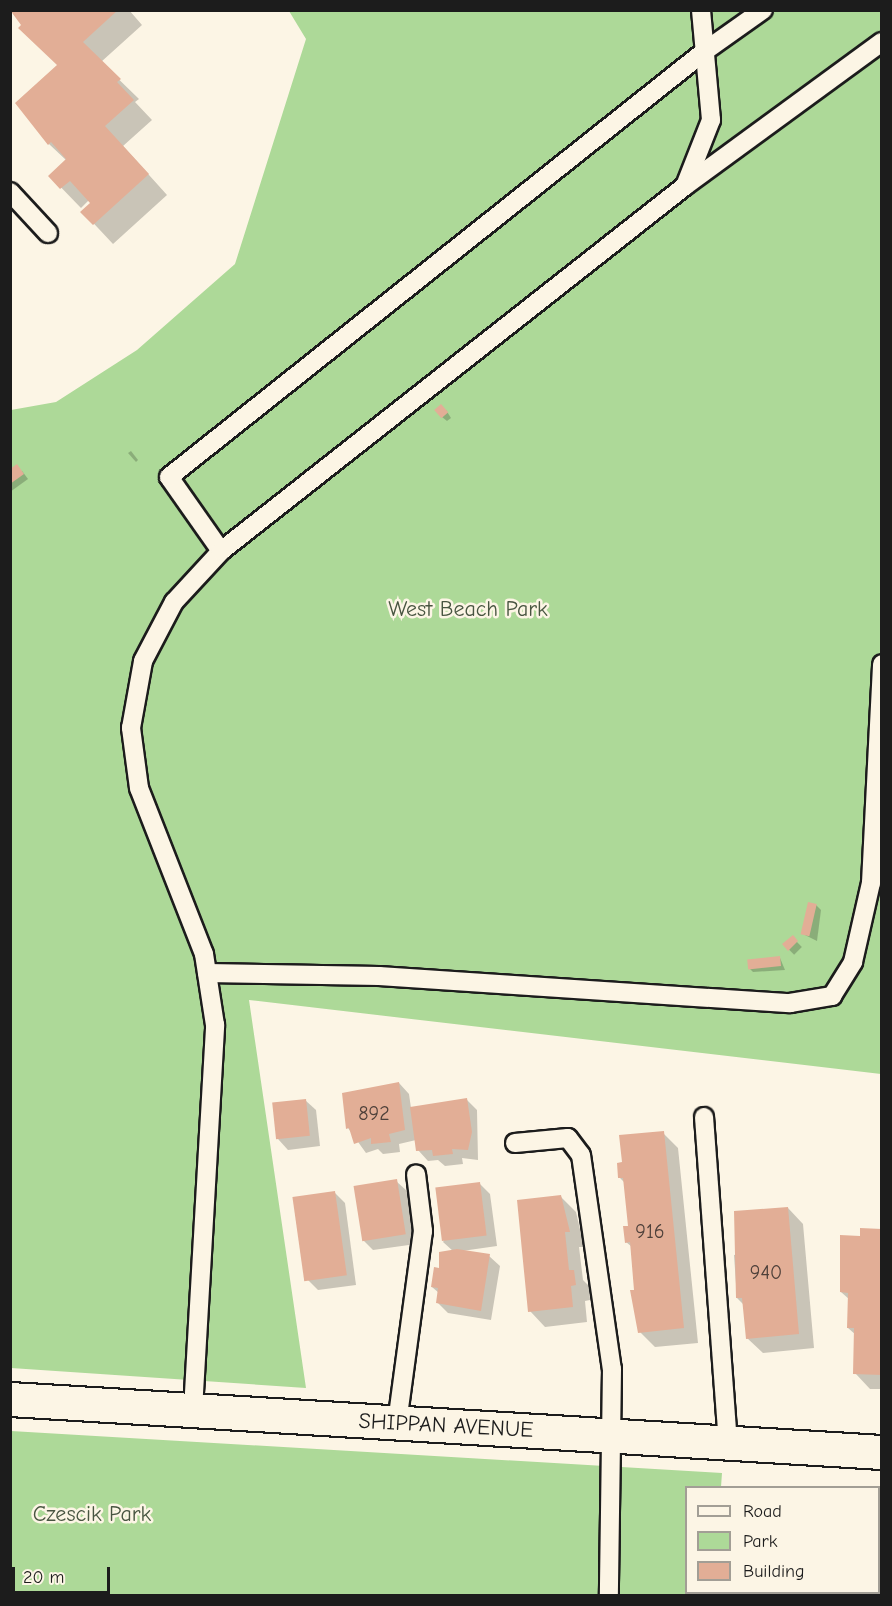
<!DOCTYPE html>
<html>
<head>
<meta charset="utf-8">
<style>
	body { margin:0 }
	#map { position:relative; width:892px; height:1606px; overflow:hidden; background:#fcf5e5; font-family:"Comic Neue",sans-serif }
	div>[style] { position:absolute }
	.green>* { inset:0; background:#add998 }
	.shadow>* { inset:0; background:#0003; transform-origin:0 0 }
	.building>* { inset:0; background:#e2ae96; transform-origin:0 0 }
	.roads { filter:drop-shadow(2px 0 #1c1c1c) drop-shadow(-2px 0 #1c1c1c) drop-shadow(0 2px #1c1c1c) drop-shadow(0 -2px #1c1c1c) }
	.lane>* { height:18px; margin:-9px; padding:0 9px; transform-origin:9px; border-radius:9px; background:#fcf5e5 }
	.street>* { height:33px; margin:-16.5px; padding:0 16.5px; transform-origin:16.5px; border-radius:16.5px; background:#fcf5e5 }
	span { translate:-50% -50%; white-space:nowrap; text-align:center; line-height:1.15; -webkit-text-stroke:5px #fcf5e5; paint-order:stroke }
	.number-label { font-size:20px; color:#4e403a }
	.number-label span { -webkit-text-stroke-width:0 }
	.park-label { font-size:22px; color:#485541 }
	.street-label { font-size:22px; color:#1c1c1c }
	.frame { position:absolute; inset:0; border:12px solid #1c1c1c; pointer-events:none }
	.legend { position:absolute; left:685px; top:1486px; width:195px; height:108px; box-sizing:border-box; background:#fcf5e5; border:2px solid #a29e95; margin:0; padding:8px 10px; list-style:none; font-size:18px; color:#1c1c1c }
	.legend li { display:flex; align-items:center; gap:12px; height:30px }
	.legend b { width:30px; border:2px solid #a29e95 }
	.scale { position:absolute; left:12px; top:1567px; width:98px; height:27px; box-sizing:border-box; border:3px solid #1c1c1c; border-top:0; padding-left:8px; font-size:18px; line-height:21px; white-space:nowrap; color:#1c1c1c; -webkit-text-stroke:4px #fcf5e5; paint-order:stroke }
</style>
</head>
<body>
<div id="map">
	<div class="green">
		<div style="clip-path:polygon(289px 11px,881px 11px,881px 1074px,249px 1000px,306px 1388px,11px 1368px,11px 410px,56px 402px,137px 350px,235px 264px,306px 39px)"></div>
		<div style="clip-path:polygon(11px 1431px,722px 1473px,721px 1487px,686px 1488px,686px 1592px,713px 1593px,713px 1595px,11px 1596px)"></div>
	</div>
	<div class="shadow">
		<div style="clip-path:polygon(10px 10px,129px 10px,142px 25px,101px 62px,139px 99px,135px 102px,152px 120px,123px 146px,167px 195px,113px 244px,83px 212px,92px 204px,89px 200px,81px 208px,50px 176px,67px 161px,49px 144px,59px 65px)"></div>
		<div style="clip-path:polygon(446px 410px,451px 418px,447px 421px,442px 417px)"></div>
		<div style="clip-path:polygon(131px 451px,138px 460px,136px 462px,128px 453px)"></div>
		<div style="clip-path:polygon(10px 470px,22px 471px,28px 479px,10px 492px)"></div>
		<div style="clip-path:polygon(816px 905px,821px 910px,817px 941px,805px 935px)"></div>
		<div style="left:792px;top:937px;width:14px;height:11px;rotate:45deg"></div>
		<div style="clip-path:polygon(780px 958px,785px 970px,753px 972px,748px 967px)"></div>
		<div style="clip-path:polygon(399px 1083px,409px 1094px,411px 1108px,466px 1099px,477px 1110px,478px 1160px,462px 1158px,463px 1164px,445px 1166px,438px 1160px,428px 1161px,418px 1150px,416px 1140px,399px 1144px,400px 1152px,383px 1154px,378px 1149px,366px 1153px,348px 1128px)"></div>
		<div style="clip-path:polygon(305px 1100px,316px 1110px,320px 1146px,288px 1150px,278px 1139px)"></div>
		<div style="clip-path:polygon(663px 1133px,678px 1148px,698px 1343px,655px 1347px,640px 1332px,632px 1247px,626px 1242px,629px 1227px,625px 1183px,620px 1178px,623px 1164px)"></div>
		<div style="clip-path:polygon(396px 1181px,407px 1191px,416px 1244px,373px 1250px,363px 1240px)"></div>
		<div style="clip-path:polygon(479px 1183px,490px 1194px,497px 1246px,462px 1251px,489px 1256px,500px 1266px,491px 1320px,448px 1313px,438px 1303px,439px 1293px,432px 1287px,453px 1251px,443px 1242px)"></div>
		<div style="clip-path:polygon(335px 1193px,345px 1203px,356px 1285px,318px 1290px,308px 1280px)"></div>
		<div style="clip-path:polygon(561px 1197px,576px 1212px,584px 1247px,579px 1247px,583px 1280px,589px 1286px,590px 1300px,585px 1301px,587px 1322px,545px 1327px,530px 1311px)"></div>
		<div style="clip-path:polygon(788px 1208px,803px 1224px,814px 1348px,763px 1353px,747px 1338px,744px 1305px,737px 1298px,734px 1255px,739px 1254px)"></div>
		<div style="clip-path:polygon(882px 1231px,882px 1389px,870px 1389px,855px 1373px,856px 1335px,848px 1328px,850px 1300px,841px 1292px,861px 1238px)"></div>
		<div style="clip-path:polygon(878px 1551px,882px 1596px,865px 1596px,878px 1592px)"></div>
		<div style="left:772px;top:1592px;width:43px;height:4px"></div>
	</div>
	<div class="building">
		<div style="clip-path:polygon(10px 10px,118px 10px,83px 42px,121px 79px,117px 82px,134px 100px,105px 126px,149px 174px,93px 225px,80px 212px,90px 203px,70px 181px,60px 189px,48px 176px,66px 159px,51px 142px,48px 145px,15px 103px,57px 65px,18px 28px,21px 25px)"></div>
		<div style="left:441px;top:404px;width:11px;height:9px;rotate:49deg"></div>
		<div style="clip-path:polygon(17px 464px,24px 474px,10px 484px,10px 469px)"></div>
		<div style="left:808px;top:902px;width:9px;height:33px;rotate:13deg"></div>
		<div style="clip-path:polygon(793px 935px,798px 941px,788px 951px,782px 944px)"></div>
		<div style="left:780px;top:956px;width:10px;height:33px;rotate:84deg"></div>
		<div style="clip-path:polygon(399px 1082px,405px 1130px,389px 1134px,391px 1142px,371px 1144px,371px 1138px,354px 1144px,349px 1128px,346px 1129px,342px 1093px)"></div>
		<div style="clip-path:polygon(467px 1098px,472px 1132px,468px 1150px,452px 1149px,453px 1154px,433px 1156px,432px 1150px,416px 1151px,410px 1107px)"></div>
		<div style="left:306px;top:1099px;width:37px;height:34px;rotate:84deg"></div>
		<div style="clip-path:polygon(664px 1131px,684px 1328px,638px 1333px,630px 1290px,634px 1290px,630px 1242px,625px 1243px,623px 1226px,628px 1226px,623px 1178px,618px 1178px,617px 1163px,622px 1162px,619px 1135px)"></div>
		<div style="left:397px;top:1179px;width:56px;height:44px;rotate:81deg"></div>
		<div style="left:480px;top:1182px;width:54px;height:45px;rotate:83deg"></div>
		<div style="left:335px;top:1191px;width:85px;height:43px;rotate:82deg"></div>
		<div style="clip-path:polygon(561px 1195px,570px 1232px,565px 1232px,569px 1270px,574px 1270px,576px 1285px,571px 1286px,573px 1307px,528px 1312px,517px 1200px)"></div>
		<div style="clip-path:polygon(788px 1207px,799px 1334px,746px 1339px,742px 1298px,736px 1298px,734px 1211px)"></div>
		<div style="clip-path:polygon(860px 1228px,882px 1229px,882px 1375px,853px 1374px,854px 1328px,847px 1328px,848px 1293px,840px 1292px,840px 1235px,860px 1236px)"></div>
		<div style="clip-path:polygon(457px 1249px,490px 1254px,481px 1311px,436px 1303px,438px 1288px,431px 1287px,434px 1267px,439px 1268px,439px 1252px)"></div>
		<div style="clip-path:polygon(878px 1549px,882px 1596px,863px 1596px,878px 1592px)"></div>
		<div style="left:768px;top:1592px;width:39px;height:4px"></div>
	</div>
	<div class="roads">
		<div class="lane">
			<div style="left:685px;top:186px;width:244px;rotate:-36.2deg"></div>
			<div style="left:10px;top:192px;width:56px;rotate:47.2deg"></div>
			<div style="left:221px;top:551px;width:90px;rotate:-125.1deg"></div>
			<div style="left:169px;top:477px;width:685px;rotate:-38.48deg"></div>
			<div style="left:705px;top:51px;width:71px;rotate:-35.3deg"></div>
			<div style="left:207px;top:973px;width:172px;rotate:1deg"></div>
			<div style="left:379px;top:976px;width:412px;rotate:3.8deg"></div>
			<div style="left:790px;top:1003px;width:43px;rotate:-9.5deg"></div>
			<div style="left:832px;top:996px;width:40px;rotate:-58deg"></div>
			<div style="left:853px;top:962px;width:81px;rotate:-77.2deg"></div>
			<div style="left:871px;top:883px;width:219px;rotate:-87.1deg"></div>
			<div style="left:704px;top:1117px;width:327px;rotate:85.8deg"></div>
			<div style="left:515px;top:1143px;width:53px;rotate:-5.4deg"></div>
			<div style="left:568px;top:1138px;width:21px;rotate:53deg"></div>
			<div style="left:581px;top:1155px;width:216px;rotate:81.8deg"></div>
			<div style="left:612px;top:1369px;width:227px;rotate:90.8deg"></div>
			<div style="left:193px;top:1410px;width:386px;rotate:-86.7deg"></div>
			<div style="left:215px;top:1025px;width:72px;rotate:-98.8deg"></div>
			<div style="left:204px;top:954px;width:178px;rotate:-111.4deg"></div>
			<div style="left:139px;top:788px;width:61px;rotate:-97.6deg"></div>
			<div style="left:131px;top:728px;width:68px;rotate:-79.8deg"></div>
			<div style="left:143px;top:661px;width:67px;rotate:-62.3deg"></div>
			<div style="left:174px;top:602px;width:69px;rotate:-47.3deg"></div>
			<div style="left:221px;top:551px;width:590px;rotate:-38.19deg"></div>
			<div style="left:685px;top:186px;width:71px;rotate:-68.5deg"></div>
			<div style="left:711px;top:120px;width:110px;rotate:-95.2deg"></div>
			<div style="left:397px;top:1423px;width:194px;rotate:-82.3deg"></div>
			<div style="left:423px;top:1231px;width:57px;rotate:-97deg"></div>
		</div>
		<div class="street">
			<div style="left:10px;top:1399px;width:874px;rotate:3.48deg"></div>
		</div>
	</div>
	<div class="number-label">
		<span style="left:374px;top:1113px">892</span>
		<span style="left:650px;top:1231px">916</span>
		<span style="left:766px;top:1272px">940</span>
	</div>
	<div class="park-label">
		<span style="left:468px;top:610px">West Beach Park</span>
		<span style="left:92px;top:1515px">Czescik Park</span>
	</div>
	<div class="street-label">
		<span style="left:446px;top:1426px;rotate:3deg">SHIPPAN AVENUE</span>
	</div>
	<div class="frame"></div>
	<ul class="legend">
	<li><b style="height:8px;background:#fcf5e5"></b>Road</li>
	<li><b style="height:16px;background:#add998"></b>Park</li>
	<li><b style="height:16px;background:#e2ae96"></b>Building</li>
	</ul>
	<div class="scale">20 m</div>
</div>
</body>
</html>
